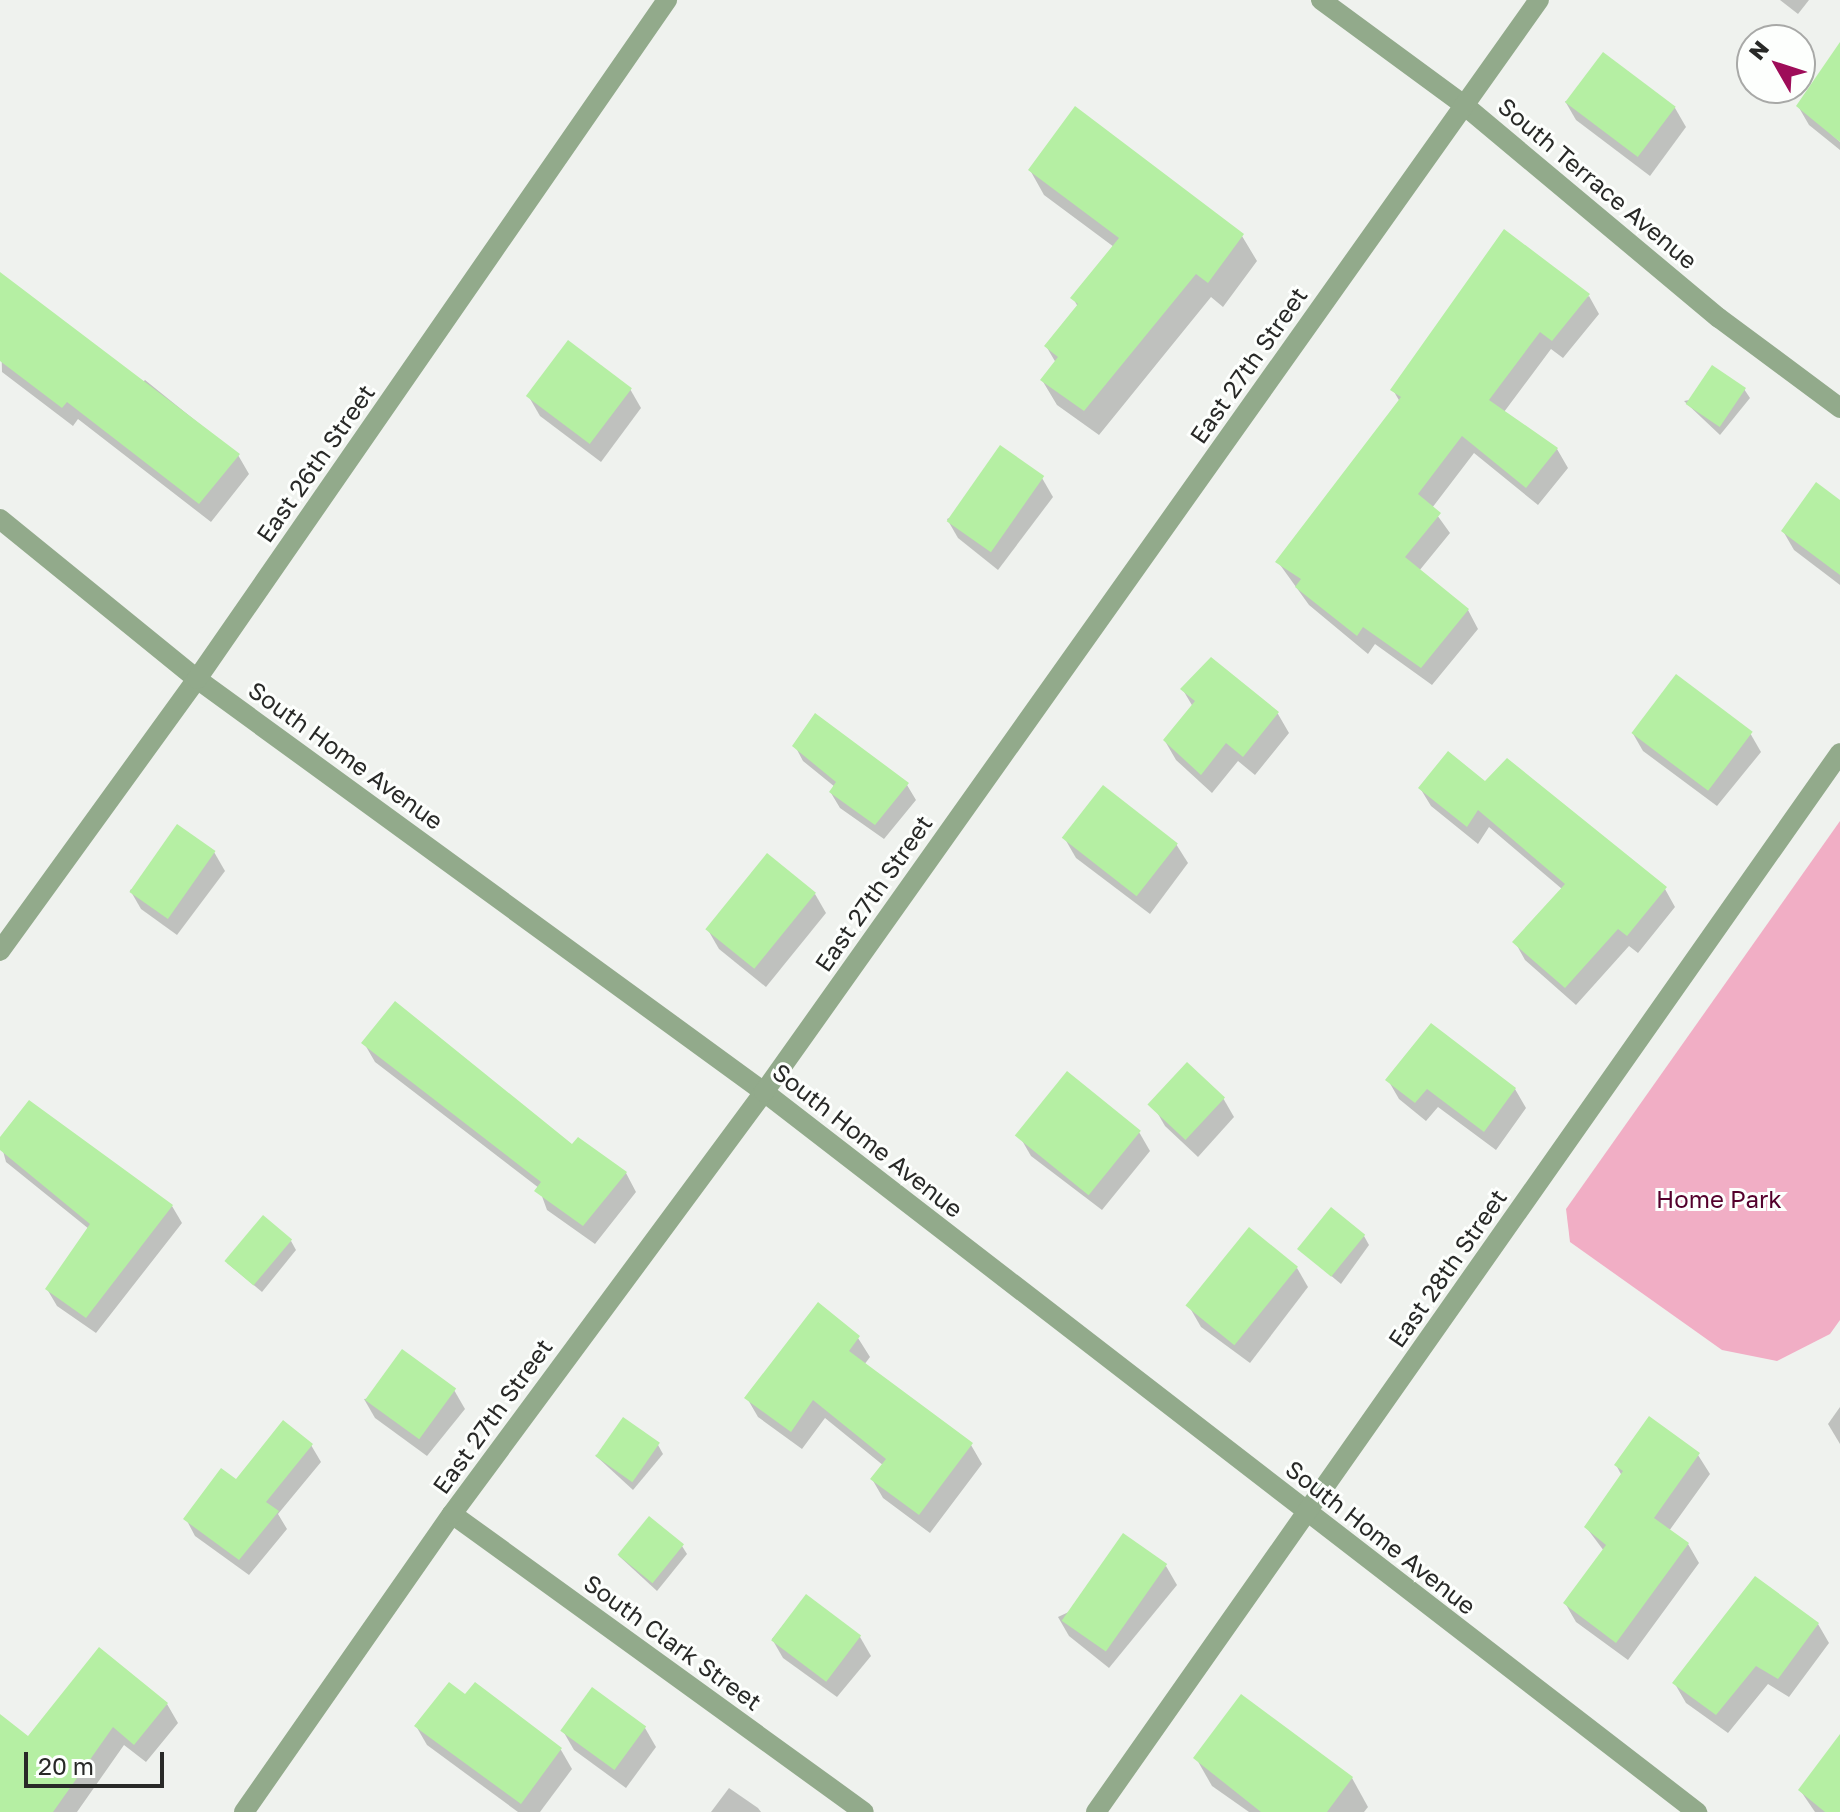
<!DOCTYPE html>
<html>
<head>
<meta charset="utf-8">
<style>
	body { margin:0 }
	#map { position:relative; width:1840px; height:1812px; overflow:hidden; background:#eff2ee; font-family:"Golos Text",sans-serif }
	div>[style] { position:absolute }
	.green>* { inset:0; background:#f1aec5 }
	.shadow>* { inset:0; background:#0003 }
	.building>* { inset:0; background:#b5efa3; transform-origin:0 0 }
	.minor>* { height:20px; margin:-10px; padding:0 10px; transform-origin:10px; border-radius:10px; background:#92aa8b }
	span { translate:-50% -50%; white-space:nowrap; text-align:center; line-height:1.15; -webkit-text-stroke:6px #fdfffd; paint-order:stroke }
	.street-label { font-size:24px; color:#282927 }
	.park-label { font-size:24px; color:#54002c }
	.north { position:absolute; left:1736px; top:24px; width:80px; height:80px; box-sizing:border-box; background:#fdfffd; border:2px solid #a8a9a7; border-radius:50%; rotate:309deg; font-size:22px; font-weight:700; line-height:32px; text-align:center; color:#282927 }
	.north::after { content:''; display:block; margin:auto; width:28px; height:36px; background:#9e0d59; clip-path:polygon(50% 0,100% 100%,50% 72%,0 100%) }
	.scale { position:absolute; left:24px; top:1752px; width:140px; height:36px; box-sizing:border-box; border:4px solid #282927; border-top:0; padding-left:10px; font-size:24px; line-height:28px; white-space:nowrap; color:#282927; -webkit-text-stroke:6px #fdfffd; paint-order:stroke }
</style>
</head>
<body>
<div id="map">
	<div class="green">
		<div style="clip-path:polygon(1840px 821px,1840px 1320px,1830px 1334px,1777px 1361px,1722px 1350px,1570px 1242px,1566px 1209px)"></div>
	</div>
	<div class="shadow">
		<div style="clip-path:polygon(1780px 0,1809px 0,1798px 14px)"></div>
		<div style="clip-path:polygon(1840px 73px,1840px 139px,1810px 115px,1840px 142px,1840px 150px,1809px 125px,1798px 106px)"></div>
		<div style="clip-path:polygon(1565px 101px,1675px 108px,1686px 127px,1650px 176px,1576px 120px)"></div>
		<div style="clip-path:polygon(1030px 170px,1242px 236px,1257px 261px,1223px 307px,1211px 297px,1099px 435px,1057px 405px,1042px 380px,1056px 363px,1046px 346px,1078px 307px,1073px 298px,1114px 247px,1044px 195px)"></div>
		<div style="clip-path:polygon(0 293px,141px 384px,145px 380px,238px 455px,249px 474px,211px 522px,78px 419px,73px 426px,2px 372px)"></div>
		<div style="clip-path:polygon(1589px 296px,1599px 314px,1563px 358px,1551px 349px,1504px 412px,1557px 449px,1568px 468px,1538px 505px,1474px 453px,1432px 508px,1450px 533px,1419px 571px,1468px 610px,1478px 629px,1432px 685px,1375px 644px,1368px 654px,1309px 605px,1278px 562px,1400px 402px,1393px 390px)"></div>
		<div style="clip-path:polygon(630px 389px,641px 408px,601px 462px,540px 416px,529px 397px)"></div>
		<div style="clip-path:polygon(1744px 389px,1750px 398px,1720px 435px,1684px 401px)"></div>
		<div style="clip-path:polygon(1042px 478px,1053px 497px,998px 570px,958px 538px,947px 519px)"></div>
		<div style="clip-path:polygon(1840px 502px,1840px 585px,1794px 550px,1783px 531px)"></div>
		<div style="clip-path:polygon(1211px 659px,1278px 714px,1289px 733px,1255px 775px,1238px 761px,1212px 793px,1176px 760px,1165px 741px,1193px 707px,1183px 690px)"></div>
		<div style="clip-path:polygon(1632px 732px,1750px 733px,1761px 752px,1717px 806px,1643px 751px)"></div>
		<div style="clip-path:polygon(795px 746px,907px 785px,916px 800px,884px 839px,840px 808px,831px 793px,835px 787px,803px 761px)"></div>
		<div style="clip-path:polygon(1485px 783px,1665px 889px,1675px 907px,1638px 953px,1629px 946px,1576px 1005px,1525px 960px,1515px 942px,1562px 889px,1489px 827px,1478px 844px,1431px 806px,1420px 788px)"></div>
		<div style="clip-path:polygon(1065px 839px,1176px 844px,1188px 863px,1150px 914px,1076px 858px)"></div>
		<div style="clip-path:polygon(214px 852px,225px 871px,177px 935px,141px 909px,130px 890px)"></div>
		<div style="clip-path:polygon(815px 894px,826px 913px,766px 987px,719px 949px,708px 930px)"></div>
		<div style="clip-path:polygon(364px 1043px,626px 1173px,636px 1192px,595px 1244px,547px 1210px,539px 1188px,375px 1062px)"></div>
		<div style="clip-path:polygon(1388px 1080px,1515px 1089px,1526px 1108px,1496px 1150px,1438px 1107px,1426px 1121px,1399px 1099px)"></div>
		<div style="clip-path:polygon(1223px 1098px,1234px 1117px,1198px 1157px,1165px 1126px,1154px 1107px)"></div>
		<div style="clip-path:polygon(1139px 1132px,1150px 1151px,1102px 1210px,1031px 1156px,1020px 1137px)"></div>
		<div style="clip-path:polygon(0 1140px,172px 1206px,182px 1223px,96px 1333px,57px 1306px,47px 1289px,89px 1229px,6px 1162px)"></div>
		<div style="clip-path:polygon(1364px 1236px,1369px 1245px,1341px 1284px,1299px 1249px)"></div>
		<div style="clip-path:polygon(291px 1241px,296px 1250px,262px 1292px,227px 1263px)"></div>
		<div style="clip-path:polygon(1297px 1268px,1308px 1287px,1250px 1363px,1201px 1327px,1190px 1308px)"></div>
		<div style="clip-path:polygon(858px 1338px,870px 1357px,864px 1365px,971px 1445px,982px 1464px,930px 1533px,883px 1498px,872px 1479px,884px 1466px,825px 1418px,802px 1449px,758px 1417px,747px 1398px)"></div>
		<div style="clip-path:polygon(454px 1390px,465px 1409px,427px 1456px,375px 1418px,364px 1399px)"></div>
		<div style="clip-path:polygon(1840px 1407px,1840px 1444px,1828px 1424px)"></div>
		<div style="clip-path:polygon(311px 1445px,321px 1462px,278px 1514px,287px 1529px,249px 1575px,195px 1536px,186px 1519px,236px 1482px)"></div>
		<div style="clip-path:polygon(658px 1445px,663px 1454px,633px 1490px,595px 1455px)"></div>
		<div style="clip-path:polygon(1698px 1455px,1710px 1474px,1669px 1531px,1688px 1544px,1699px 1563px,1628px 1660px,1576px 1622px,1565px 1603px,1604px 1551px,1586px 1527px,1622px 1476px,1616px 1465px)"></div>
		<div style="clip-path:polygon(682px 1546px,687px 1554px,657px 1591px,619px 1556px)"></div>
		<div style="clip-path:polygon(1166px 1566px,1177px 1585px,1109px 1668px,1069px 1636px,1058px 1617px)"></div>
		<div style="clip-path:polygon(806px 1597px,860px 1637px,871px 1656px,837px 1697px,783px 1658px,772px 1639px)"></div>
		<div style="clip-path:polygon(1818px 1624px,1829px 1643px,1789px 1697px,1768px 1684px,1728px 1733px,1686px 1703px,1675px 1684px)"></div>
		<div style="clip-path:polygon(465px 1697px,561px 1750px,572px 1769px,540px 1812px,518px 1812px,427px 1745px,416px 1726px)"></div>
		<div style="clip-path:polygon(167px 1704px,178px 1723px,146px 1762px,124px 1745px,77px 1812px,0 1812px,0 1723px,28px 1739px)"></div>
		<div style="clip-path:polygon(645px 1728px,656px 1747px,626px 1788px,574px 1750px,563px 1731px)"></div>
		<div style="clip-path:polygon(1840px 1737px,1840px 1812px,1815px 1812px,1800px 1790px)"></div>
		<div style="clip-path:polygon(1196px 1758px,1352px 1778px,1368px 1807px,1364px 1812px,1249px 1812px,1212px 1786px)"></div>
		<div style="clip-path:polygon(729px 1788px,758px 1808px,761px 1812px,711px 1812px)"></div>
	</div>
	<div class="building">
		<div style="clip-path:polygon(1840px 42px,1840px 142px,1796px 106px)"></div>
		<div style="left:1603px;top:52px;width:91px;height:63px;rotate:37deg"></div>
		<div style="clip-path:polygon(1075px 106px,1244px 234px,1208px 283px,1196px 274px,1084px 411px,1040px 380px,1058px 357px,1044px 346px,1078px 304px,1070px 298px,1119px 238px,1028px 170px)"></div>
		<div style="clip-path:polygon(1504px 229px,1590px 294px,1552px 341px,1540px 332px,1489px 400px,1558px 448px,1526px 488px,1462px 436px,1418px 494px,1441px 513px,1405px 557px,1469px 609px,1421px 668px,1363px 627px,1357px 636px,1295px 587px,1301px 579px,1275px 562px,1401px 397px,1390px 390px)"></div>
		<div style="clip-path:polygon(0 272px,240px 454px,199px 504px,67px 402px,62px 408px,0 361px)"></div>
		<div style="left:568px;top:340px;width:80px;height:70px;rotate:37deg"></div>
		<div style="left:1712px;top:365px;width:41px;height:47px;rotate:34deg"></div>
		<div style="left:1000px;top:445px;width:54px;height:93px;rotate:35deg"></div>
		<div style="clip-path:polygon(1816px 482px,1840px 500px,1840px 575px,1781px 531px)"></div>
		<div style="clip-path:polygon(1211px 657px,1279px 712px,1243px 757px,1226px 743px,1201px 775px,1163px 740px,1195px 701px,1180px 689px)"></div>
		<div style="left:1676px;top:674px;width:96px;height:74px;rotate:37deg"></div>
		<div style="clip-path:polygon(815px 713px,909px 783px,875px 825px,829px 792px,836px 782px,792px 746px)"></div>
		<div style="clip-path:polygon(1448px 751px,1485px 781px,1507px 758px,1667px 887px,1627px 936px,1618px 929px,1565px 988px,1512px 942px,1565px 884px,1478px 810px,1467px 827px,1418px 788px)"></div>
		<div style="left:1103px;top:785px;width:95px;height:67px;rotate:38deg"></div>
		<div style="left:177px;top:824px;width:47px;height:83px;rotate:35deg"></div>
		<div style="left:767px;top:853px;width:63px;height:98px;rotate:39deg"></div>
		<div style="clip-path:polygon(395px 1001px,572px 1144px,578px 1137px,627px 1172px,583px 1226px,534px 1191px,541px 1182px,361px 1043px)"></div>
		<div style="clip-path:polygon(1431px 1023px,1516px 1088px,1484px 1132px,1427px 1089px,1415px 1103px,1385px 1080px)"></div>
		<div style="left:1187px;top:1062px;width:52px;height:58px;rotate:43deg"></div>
		<div style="left:1067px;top:1071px;width:95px;height:83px;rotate:39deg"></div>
		<div style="clip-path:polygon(29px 1100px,173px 1205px,86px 1318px,45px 1289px,90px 1224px,0 1150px,0 1137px)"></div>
		<div style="left:1331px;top:1207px;width:44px;height:54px;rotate:39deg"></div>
		<div style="left:263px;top:1215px;width:38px;height:60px;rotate:40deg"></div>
		<div style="left:1249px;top:1227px;width:63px;height:101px;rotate:39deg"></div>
		<div style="clip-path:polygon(818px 1302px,860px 1336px,849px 1351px,973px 1443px,919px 1515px,870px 1479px,886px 1459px,813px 1400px,791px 1432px,744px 1398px)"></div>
		<div style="left:402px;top:1349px;width:67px;height:63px;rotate:36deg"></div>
		<div style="clip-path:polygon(1649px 1416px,1700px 1453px,1654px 1518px,1689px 1543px,1616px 1643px,1563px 1603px,1606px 1545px,1584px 1527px,1623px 1471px,1614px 1465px)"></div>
		<div style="left:623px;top:1417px;width:45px;height:48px;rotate:35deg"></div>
		<div style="clip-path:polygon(283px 1420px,313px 1444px,266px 1502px,279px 1511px,239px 1560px,183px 1519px,221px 1468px,236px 1479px)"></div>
		<div style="left:649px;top:1516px;width:45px;height:50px;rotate:39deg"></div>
		<div style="left:1123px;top:1533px;width:54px;height:107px;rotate:35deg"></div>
		<div style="clip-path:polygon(1755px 1576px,1819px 1623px,1778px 1679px,1756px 1666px,1716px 1715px,1672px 1683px)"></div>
		<div style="left:806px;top:1594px;width:69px;height:58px;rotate:37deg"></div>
		<div style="clip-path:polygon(99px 1647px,168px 1703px,134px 1745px,113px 1727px,53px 1812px,0 1812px,0 1714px,28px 1736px)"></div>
		<div style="clip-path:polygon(449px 1682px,465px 1694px,475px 1682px,562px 1748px,521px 1804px,414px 1726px)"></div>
		<div style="left:592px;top:1687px;width:67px;height:54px;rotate:36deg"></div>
		<div style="clip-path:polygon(1241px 1694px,1353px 1777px,1327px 1812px,1261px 1812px,1193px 1758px)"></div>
		<div style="clip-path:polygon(1840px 1734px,1840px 1812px,1825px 1812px,1798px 1790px)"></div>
	</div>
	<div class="minor">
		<div style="left:1321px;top:0;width:177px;rotate:36.3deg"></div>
		<div style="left:1464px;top:105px;width:332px;rotate:39.9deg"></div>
		<div style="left:1719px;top:318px;width:151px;rotate:36.6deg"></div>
		<div style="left:0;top:519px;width:254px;rotate:39.1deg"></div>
		<div style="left:197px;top:679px;width:701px;rotate:36.07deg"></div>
		<div style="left:764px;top:1092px;width:1179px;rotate:37.66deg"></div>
		<div style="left:0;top:951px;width:336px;rotate:-54.1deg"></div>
		<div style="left:197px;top:679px;width:826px;rotate:-55.31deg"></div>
		<div style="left:452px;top:1514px;width:508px;rotate:35.88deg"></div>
		<div style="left:244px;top:1812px;width:363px;rotate:-55.1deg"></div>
		<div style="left:452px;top:1514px;width:525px;rotate:-53.52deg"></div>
		<div style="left:764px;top:1092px;width:1339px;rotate:-54.64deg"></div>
		<div style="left:1096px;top:1812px;width:1294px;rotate:-54.91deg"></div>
	</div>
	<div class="street-label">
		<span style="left:1598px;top:183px;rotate:40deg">South Terrace Avenue</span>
		<span style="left:1248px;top:365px;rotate:-55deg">East 27th Street</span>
		<span style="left:315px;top:463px;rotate:-55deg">East 26th Street</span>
		<span style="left:346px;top:755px;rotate:36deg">South Home Avenue</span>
		<span style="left:873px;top:893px;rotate:-55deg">East 27th Street</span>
		<span style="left:868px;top:1140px;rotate:38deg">South Home Avenue</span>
		<span style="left:1447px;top:1268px;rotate:-55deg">East 28th Street</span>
		<span style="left:492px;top:1416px;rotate:-54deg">East 27th Street</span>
		<span style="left:1381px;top:1537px;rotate:38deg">South Home Avenue</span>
		<span style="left:673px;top:1642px;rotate:36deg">South Clark Street</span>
	</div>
	<div class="park-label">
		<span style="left:1719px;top:1199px">Home Park</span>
	</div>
	<div class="north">N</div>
	<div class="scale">20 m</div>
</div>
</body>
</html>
